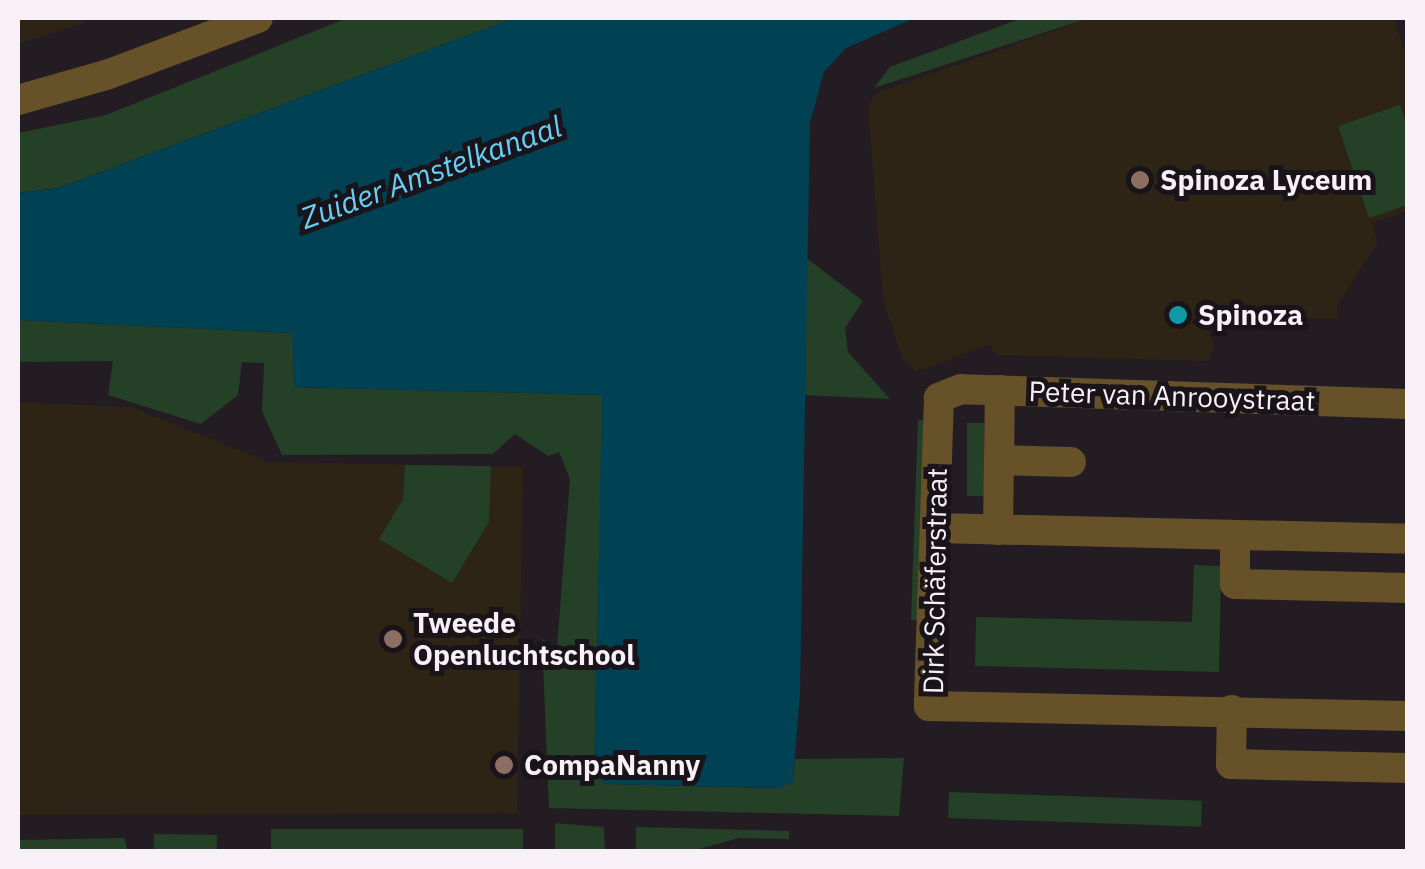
<!DOCTYPE html>
<html>
<head>
<meta charset="utf-8">
<style>
	body { margin:0 }
	#map { position:relative; width:1425px; height:869px; overflow:hidden; background:#231c23; font-family:"IBM Plex Sans",sans-serif }
	div>[style] { position:absolute }
	.education>* { inset:0; background:#2e2415 }
	.green>* { inset:0; background:#244027; transform-origin:0 0 }
	.water>* { inset:0; background:#014154 }
	.minor>* { height:30px; margin:-15px; padding:0 15px; transform-origin:15px; border-radius:15px; background:#675129 }
	.dots>* { width:28px; height:28px; translate:-50% -50%; box-sizing:border-box; border:5px solid #19131a; border-radius:50% }
	span { translate:-50% -50%; white-space:nowrap; text-align:center; line-height:1.15; -webkit-text-stroke:10px #19131a; paint-order:stroke }
	.poi-label { font-size:28px; color:#f7f1f7; font-weight:700 }
	.left { translate:0 -50%; text-align:left }
	.street-label { font-size:28px; color:#f7f1f7 }
	.water-label { font-size:30px; color:#66cff8; font-style:italic }
	.frame { position:absolute; inset:0; border:20px solid #f7f1f7; pointer-events:none }
</style>
</head>
<body>
<div id="map">
	<div class="education">
		<div style="clip-path:polygon(18px 18px,82px 18px,84px 23px,18px 44px)"></div>
		<div style="clip-path:polygon(1090px 18px,1393px 18px,1407px 57px,1407px 211px,1372px 223px,1377px 243px,1337px 306px,1337px 319px,1204px 317px,1214px 347px,1208px 361px,996px 355px,990px 344px,916px 372px,902px 358px,883px 299px,868px 106px,876px 93px)"></div>
		<div style="clip-path:polygon(18px 402px,131px 407px,269px 462px,523px 467px,517px 813px,18px 815px)"></div>
	</div>
	<div class="green">
		<div style="clip-path:polygon(347px 18px,515px 18px,58px 188px,18px 193px,18px 133px,106px 115px)"></div>
		<div style="clip-path:polygon(1022px 18px,1089px 18px,874px 88px,890px 67px)"></div>
		<div style="clip-path:polygon(1400px 105px,1407px 128px,1407px 205px,1369px 218px,1338px 126px)"></div>
		<div style="clip-path:polygon(805px 257px,863px 301px,845px 328px,848px 352px,890px 399px,803px 395px)"></div>
		<div style="clip-path:polygon(18px 320px,293px 333px,294px 387px,603px 395px,594px 775px,605px 784px,780px 788px,793px 781px,795px 759px,904px 758px,899px 816px,549px 808px,542px 639px,557px 648px,570px 479px,559px 452px,548px 456px,515px 434px,493px 454px,282px 455px,262px 411px,264px 363px,242px 362px,238px 395px,201px 424px,108px 395px,113px 361px,18px 362px)"></div>
		<div style="clip-path:polygon(918px 420px,925px 421px,921px 621px,911px 620px)"></div>
		<div style="left:967px;top:423px;width:17px;height:73px"></div>
		<div style="clip-path:polygon(405px 465px,491px 466px,489px 522px,452px 583px,379px 539px,403px 499px)"></div>
		<div style="clip-path:polygon(1194px 565px,1221px 566px,1219px 672px,975px 666px,976px 617px,1192px 622px)"></div>
		<div style="left:949px;top:792px;width:253px;height:26px;rotate:2deg"></div>
		<div style="clip-path:polygon(555px 823px,604px 827px,605px 851px,555px 850px)"></div>
		<div style="clip-path:polygon(636px 827px,789px 831px,789px 839px,739px 838px,692px 851px,636px 852px)"></div>
		<div style="left:523px;top:829px;width:22px;height:252px;rotate:90deg"></div>
		<div style="left:154px;top:834px;width:63px;height:17px;rotate:1deg"></div>
		<div style="clip-path:polygon(124px 838px,128px 851px,18px 851px,18px 840px)"></div>
	</div>
	<div class="water">
		<div style="clip-path:polygon(515px 18px,915px 18px,846px 48px,824px 72px,810px 123px,800px 694px,793px 781px,780px 788px,605px 784px,594px 775px,602px 395px,294px 387px,292px 333px,18px 320px,18px 193px,58px 188px)"></div>
	</div>
	<div class="minor">
		<div style="left:18px;top:100px;width:95px;rotate:-15.9deg"></div>
		<div style="left:109px;top:74px;width:159px;rotate:-20.6deg"></div>
		<div style="left:1408px;top:404px;width:447px;rotate:-178.1deg"></div>
		<div style="left:961px;top:389px;width:24px;rotate:158deg"></div>
		<div style="left:939px;top:398px;width:308px;rotate:91.9deg"></div>
		<div style="left:929px;top:706px;width:479px;rotate:1.2deg"></div>
		<div style="left:999px;top:460px;width:72px;rotate:1.6deg"></div>
		<div style="left:935px;top:528px;width:473px;rotate:1.3deg"></div>
		<div style="left:998px;top:530px;width:140px;rotate:-89.2deg"></div>
		<div style="left:1235px;top:537px;width:47px;rotate:90deg"></div>
		<div style="left:1235px;top:584px;width:173px;rotate:1.3deg"></div>
		<div style="left:1232px;top:710px;width:54px;rotate:91.1deg"></div>
		<div style="left:1231px;top:764px;width:177px;rotate:1.3deg"></div>
	</div>
	<div class="dots">
		<div style="left:1140px;top:180px;background:#8d6e63"></div>
		<div style="left:1178px;top:315px;background:#0f9aa8"></div>
		<div style="left:393px;top:639px;background:#8d6e63"></div>
		<div style="left:504px;top:765px;background:#8d6e63"></div>
	</div>
	<div class="poi-label">
		<span class="left" style="left:1160px;top:180px">Spinoza Lyceum</span>
		<span class="left" style="left:1198px;top:315px">Spinoza</span>
		<span class="left" style="left:413px;top:639px">Tweede<br>Openluchtschool</span>
		<span class="left" style="left:524px;top:765px">CompaNanny</span>
	</div>
	<div class="street-label">
		<span style="left:1172px;top:396px;rotate:2deg">Peter van Anrooystraat</span>
		<span style="left:935px;top:581px;rotate:-89deg">Dirk Schäferstraat</span>
	</div>
	<div class="water-label">
		<span style="left:431px;top:172px;rotate:-20deg">Zuider Amstelkanaal</span>
	</div>
	<div class="frame"></div>
</div>
</body>
</html>
